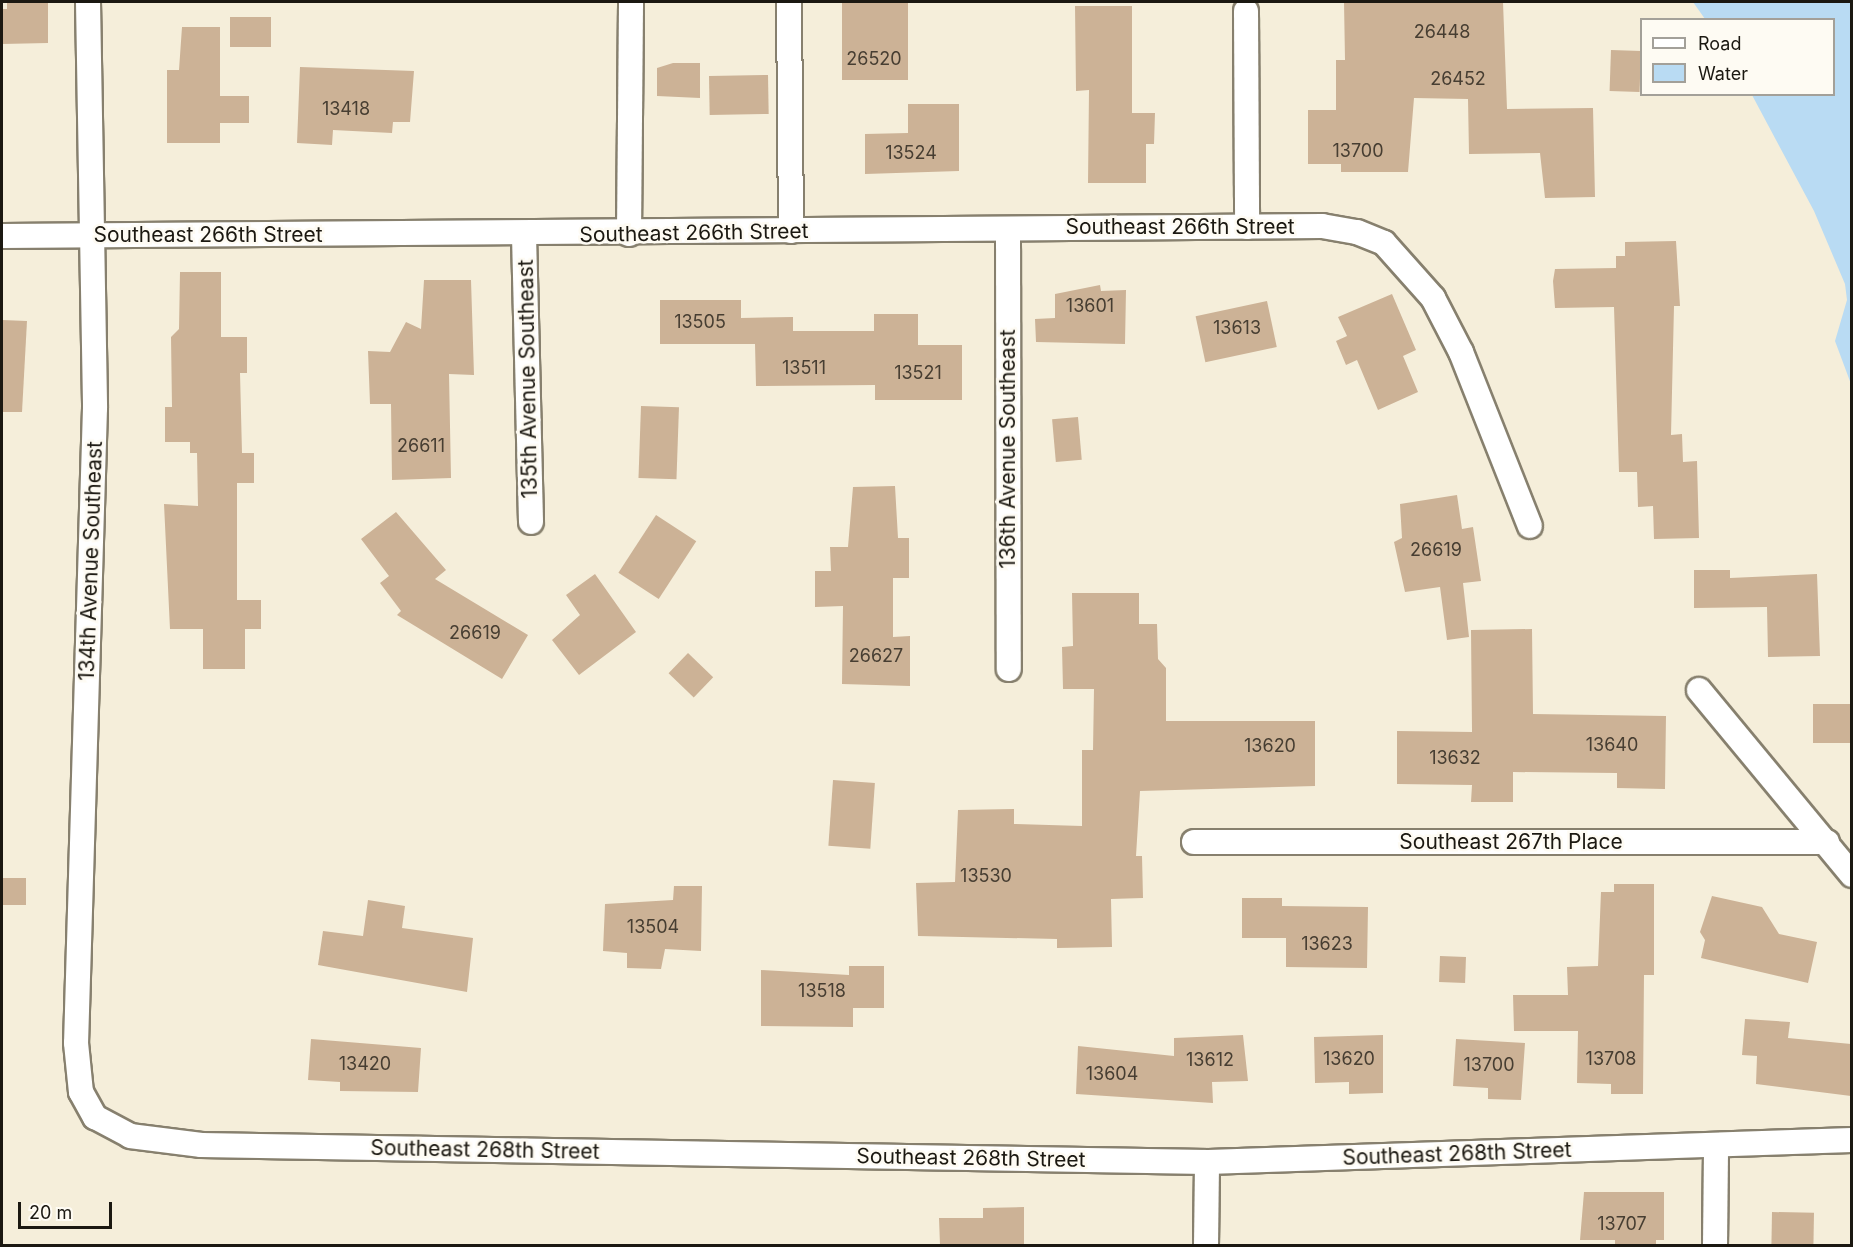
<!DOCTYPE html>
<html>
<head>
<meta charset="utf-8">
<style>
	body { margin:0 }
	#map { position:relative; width:1853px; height:1247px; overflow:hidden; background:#f5eeda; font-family:Inter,sans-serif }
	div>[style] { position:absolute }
	.water>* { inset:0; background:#b9dbf3 }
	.building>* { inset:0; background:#ccb296; transform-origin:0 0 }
	.roads { filter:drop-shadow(2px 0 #87806e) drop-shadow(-2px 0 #87806e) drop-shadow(0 2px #87806e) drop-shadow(0 -2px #87806e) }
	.street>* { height:24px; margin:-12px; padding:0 12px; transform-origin:12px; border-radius:12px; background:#fff }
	span { translate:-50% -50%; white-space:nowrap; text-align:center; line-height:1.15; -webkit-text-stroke:5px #fefbf3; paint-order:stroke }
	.number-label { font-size:18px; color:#473e32 }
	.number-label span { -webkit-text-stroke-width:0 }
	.street-label { font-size:21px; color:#1b1811 }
	.frame { position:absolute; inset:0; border:3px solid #1b1811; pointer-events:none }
	.legend { position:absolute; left:1640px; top:18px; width:195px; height:78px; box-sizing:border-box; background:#fefbf3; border:2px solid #a3a099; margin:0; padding:8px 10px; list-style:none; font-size:18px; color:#1b1811 }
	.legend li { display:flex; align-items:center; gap:12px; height:30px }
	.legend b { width:30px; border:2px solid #a3a099 }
	.scale { position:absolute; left:18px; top:1202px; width:94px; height:27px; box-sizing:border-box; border:3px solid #1b1811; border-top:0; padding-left:8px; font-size:18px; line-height:21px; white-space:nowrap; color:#1b1811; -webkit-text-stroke:4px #fefbf3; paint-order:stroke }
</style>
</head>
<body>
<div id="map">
	<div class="water">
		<div style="clip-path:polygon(1693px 2px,1851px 2px,1851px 384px,1835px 341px,1847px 300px,1845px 284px,1814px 211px,1752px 95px,1834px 94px,1834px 20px,1705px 19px)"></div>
	</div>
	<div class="building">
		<div style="clip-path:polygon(7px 2px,48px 2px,48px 43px,2px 44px,2px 9px,7px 9px)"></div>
		<div style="left:842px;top:2px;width:66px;height:78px"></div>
		<div style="clip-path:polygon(1344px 2px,1503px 2px,1507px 109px,1593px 108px,1595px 197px,1545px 198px,1540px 153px,1469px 154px,1468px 99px,1414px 98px,1408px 172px,1341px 172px,1341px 164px,1308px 164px,1308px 110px,1336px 110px,1336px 60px,1345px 60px)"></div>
		<div style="clip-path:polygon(1075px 6px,1132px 6px,1132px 113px,1155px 113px,1154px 144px,1146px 144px,1146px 183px,1088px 183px,1089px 90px,1076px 91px)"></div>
		<div style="left:230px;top:17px;width:41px;height:30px"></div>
		<div style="clip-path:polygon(182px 27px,220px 27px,220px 96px,249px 96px,249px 123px,220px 123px,220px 143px,167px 143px,167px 70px,179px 70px)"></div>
		<div style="left:1611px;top:50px;width:30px;height:41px;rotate:2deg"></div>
		<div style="clip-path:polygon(673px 63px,700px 63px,700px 98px,657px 96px,657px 68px)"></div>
		<div style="clip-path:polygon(300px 67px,414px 71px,410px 122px,393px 122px,392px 133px,333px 130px,332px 145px,297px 143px)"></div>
		<div style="left:768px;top:75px;width:39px;height:59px;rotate:89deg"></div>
		<div style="clip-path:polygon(908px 104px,959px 104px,959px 171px,865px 174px,865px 134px,908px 133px)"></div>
		<div style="clip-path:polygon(1676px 241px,1680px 306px,1674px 306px,1671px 435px,1682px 434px,1683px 462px,1697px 461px,1699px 538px,1654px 539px,1653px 506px,1638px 507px,1637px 472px,1619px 472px,1614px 307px,1555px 308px,1553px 281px,1555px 269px,1616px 268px,1616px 256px,1625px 256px,1625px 242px)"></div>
		<div style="clip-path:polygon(180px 272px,221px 272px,221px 337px,247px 337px,247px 373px,240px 373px,242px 453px,254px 453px,254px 483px,237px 483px,237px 600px,261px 600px,261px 629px,245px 629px,245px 669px,203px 669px,203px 629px,170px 629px,164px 504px,198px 506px,197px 453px,190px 453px,190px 442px,165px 442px,165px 407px,172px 407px,171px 337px,179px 329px)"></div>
		<div style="clip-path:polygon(424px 280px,471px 280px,474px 375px,449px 374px,451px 478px,392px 480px,391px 404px,370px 404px,368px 351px,390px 352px,406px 322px,421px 329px)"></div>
		<div style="clip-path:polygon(1100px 285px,1101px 291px,1126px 290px,1125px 344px,1036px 342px,1035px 319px,1055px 318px,1055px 294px)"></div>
		<div style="clip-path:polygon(1392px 294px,1416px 350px,1403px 356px,1418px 392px,1378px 410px,1357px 360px,1346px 365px,1336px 341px,1347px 336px,1338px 317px)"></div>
		<div style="clip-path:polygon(660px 300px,741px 300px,741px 318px,793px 317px,793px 331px,874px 331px,874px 314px,918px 314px,918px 345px,962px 345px,962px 400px,875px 400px,875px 385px,756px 386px,755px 344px,660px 344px)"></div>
		<div style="left:1267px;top:301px;width:47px;height:73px;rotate:78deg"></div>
		<div style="clip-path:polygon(2px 320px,27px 321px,22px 412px,2px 412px)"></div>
		<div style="left:641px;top:406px;width:38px;height:72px;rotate:2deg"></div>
		<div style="left:1078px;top:417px;width:43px;height:26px;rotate:85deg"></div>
		<div style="clip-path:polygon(895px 486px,898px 538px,909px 538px,909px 578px,893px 578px,893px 637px,910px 636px,910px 686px,842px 684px,843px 606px,815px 607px,815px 571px,831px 571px,830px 547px,848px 547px,853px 487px)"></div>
		<div style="clip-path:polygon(1457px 495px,1462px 529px,1473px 527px,1481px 581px,1463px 583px,1469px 637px,1447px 640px,1440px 587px,1405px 592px,1394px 542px,1402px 538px,1400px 504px)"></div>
		<div style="clip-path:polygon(396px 512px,446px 570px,435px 579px,528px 635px,502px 679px,397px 615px,401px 611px,380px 583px,389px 576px,361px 539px)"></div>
		<div style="left:656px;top:515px;width:48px;height:69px;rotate:33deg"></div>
		<div style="clip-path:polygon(1694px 570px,1730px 570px,1730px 578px,1817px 574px,1820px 656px,1768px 657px,1767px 607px,1694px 608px)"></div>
		<div style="clip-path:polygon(595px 574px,636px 632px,579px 675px,552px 640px,580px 615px,566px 595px)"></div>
		<div style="clip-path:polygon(1072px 593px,1139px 593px,1139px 624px,1157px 624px,1158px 659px,1166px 668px,1166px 721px,1315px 721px,1315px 786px,1140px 791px,1136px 856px,1142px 856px,1143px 898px,1111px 899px,1112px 947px,1057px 948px,1057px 939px,918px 936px,916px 883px,955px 882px,958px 810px,1014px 809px,1014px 824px,1082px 826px,1082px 750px,1093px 750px,1094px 689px,1063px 689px,1062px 647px,1073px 646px)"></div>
		<div style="clip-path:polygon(1532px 629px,1533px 714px,1666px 716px,1665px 789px,1617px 788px,1617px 773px,1513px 772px,1513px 802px,1471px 802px,1472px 785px,1397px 784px,1397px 731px,1472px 732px,1471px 630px)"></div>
		<div style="left:688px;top:653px;width:35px;height:28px;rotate:44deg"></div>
		<div style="left:1813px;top:704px;width:38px;height:39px"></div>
		<div style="left:833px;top:780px;width:42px;height:66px;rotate:4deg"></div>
		<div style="left:2px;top:878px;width:24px;height:27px"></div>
		<div style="clip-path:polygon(1614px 884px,1654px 884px,1654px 975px,1644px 975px,1643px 1094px,1611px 1094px,1611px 1084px,1577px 1083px,1578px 1031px,1514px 1031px,1513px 995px,1568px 995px,1567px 967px,1598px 966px,1601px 892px,1614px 892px)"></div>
		<div style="clip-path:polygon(674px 886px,702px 886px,701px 951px,665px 949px,661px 969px,627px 968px,627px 953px,603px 951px,605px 904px,673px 900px)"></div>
		<div style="clip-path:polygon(1712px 896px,1762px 907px,1779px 934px,1817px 942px,1808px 983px,1701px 958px,1705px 940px,1700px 932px)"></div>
		<div style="clip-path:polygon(1242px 898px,1282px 898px,1282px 906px,1368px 907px,1367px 968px,1286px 967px,1286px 938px,1242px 938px)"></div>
		<div style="clip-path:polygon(368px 900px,405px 906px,402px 928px,473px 938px,467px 992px,318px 965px,323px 931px,363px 936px)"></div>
		<div style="left:1440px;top:956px;width:26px;height:26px;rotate:2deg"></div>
		<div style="clip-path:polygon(849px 966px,884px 966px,884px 1008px,853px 1008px,853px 1027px,761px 1026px,761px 970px,849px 975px)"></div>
		<div style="clip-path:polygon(1745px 1019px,1790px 1022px,1788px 1038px,1851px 1044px,1851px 1096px,1756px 1084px,1757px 1056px,1742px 1055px)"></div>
		<div style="clip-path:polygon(1243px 1035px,1248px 1081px,1212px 1082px,1213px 1103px,1076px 1094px,1078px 1046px,1174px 1056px,1174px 1038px)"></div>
		<div style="clip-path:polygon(1383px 1035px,1383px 1093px,1349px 1094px,1349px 1082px,1315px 1083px,1314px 1037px)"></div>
		<div style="clip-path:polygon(311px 1039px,421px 1048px,418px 1092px,340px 1091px,340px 1082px,308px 1080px)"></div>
		<div style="clip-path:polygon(1456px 1039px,1525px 1043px,1521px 1100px,1488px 1099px,1488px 1088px,1453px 1086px)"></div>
		<div style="clip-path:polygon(1584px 1192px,1664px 1192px,1664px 1240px,1656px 1240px,1656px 1245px,1615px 1245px,1615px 1240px,1580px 1240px)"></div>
		<div style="clip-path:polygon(1024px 1207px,1024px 1245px,940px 1245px,939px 1218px,983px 1218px,983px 1208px)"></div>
		<div style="left:1772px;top:1212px;width:42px;height:33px;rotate:1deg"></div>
	</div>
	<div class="roads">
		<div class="street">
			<div style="left:88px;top:2px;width:406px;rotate:89deg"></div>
			<div style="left:95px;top:408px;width:635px;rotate:91.71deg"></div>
			<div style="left:76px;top:1043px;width:49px;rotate:84.2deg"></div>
			<div style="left:81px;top:1092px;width:29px;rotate:61deg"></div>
			<div style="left:95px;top:1117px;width:40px;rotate:28deg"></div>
			<div style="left:130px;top:1136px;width:72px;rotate:7.2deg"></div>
			<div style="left:201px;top:1145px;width:1006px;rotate:0.97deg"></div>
			<div style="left:1207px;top:1162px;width:645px;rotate:-1.95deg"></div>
			<div style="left:789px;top:2px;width:229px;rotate:89.5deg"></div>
			<div style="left:1246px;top:11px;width:216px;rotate:89.7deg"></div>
			<div style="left:1008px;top:229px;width:440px;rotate:89.9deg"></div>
			<div style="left:629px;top:234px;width:231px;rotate:-89.5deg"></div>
			<div style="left:524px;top:235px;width:287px;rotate:88.6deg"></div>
			<div style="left:2px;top:236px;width:1320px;rotate:-0.43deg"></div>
			<div style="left:1322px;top:226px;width:36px;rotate:10deg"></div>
			<div style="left:1357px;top:232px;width:29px;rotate:22deg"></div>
			<div style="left:1384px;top:243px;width:74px;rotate:48.3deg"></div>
			<div style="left:1433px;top:298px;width:61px;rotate:62.6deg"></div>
			<div style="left:1461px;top:352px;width:187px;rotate:68.4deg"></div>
			<div style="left:1699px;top:690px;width:240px;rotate:50.4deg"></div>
			<div style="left:1194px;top:842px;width:633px"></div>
			<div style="left:1206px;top:1246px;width:84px;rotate:-89.3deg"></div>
			<div style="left:1715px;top:1246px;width:100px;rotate:-89.4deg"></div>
		</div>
	</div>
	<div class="number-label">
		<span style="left:1442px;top:32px">26448</span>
		<span style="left:874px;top:59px">26520</span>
		<span style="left:1458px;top:79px">26452</span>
		<span style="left:346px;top:109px">13418</span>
		<span style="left:1358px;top:151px">13700</span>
		<span style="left:911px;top:153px">13524</span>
		<span style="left:1090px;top:306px">13601</span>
		<span style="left:700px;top:322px">13505</span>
		<span style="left:1237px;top:328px">13613</span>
		<span style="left:804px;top:368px">13511</span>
		<span style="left:918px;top:373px">13521</span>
		<span style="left:421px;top:446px">26611</span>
		<span style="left:1436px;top:550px">26619</span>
		<span style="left:475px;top:633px">26619</span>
		<span style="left:876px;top:656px">26627</span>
		<span style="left:1612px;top:745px">13640</span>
		<span style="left:1270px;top:746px">13620</span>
		<span style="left:1455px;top:758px">13632</span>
		<span style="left:986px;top:876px">13530</span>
		<span style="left:653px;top:927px">13504</span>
		<span style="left:1327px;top:944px">13623</span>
		<span style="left:822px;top:991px">13518</span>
		<span style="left:1349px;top:1059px">13620</span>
		<span style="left:1611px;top:1059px">13708</span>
		<span style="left:1210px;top:1060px">13612</span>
		<span style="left:365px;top:1064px">13420</span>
		<span style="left:1489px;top:1065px">13700</span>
		<span style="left:1112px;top:1074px">13604</span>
		<span style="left:1622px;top:1224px">13707</span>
	</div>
	<div class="street-label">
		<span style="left:1180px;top:227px">Southeast 266th Street</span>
		<span style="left:694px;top:233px;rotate:-1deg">Southeast 266th Street</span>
		<span style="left:208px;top:235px">Southeast 266th Street</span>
		<span style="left:528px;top:379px;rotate:-91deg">135th Avenue Southeast</span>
		<span style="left:1008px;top:449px;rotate:-90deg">136th Avenue Southeast</span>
		<span style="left:91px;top:561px;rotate:-88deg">134th Avenue Southeast</span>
		<span style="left:1511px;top:842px">Southeast 267th Place</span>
		<span style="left:485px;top:1150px;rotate:1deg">Southeast 268th Street</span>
		<span style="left:1457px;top:1154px;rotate:-2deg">Southeast 268th Street</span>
		<span style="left:971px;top:1158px;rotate:1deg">Southeast 268th Street</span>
	</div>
	<div class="frame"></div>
	<ul class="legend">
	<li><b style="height:8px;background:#fff"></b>Road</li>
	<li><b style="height:16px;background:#b9dbf3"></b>Water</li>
	</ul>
	<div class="scale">20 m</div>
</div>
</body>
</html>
